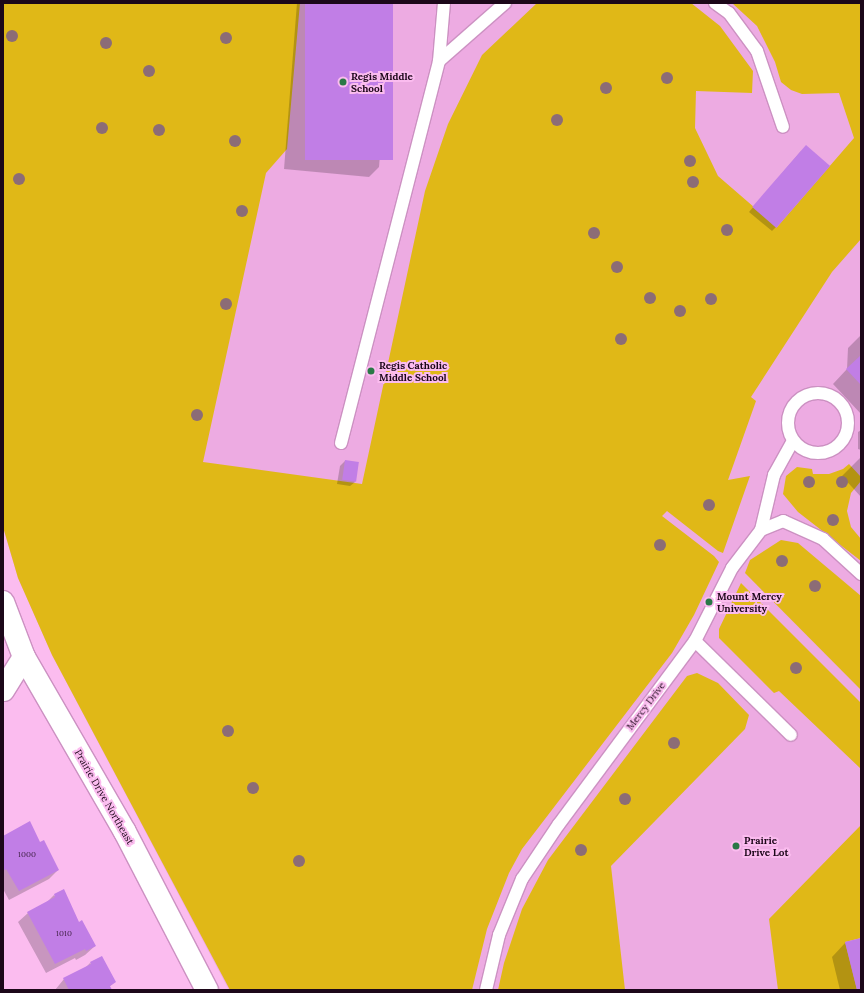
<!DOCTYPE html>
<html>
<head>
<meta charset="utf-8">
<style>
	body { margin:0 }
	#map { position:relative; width:864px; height:993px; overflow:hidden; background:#fbbcef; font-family:Lora,serif }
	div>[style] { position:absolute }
	.built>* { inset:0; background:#edabe2 }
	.green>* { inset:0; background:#e0b817 }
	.shadow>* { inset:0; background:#0003 }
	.building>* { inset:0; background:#c17ee6; transform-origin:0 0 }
	.roads { filter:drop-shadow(1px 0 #cc91c2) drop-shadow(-1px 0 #cc91c2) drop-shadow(0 1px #cc91c2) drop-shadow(0 -1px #cc91c2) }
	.lane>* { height:12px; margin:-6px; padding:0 6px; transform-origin:6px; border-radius:6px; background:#fff }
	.lane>.ring { margin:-6px; padding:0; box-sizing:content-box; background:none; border:12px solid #fff; border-radius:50% }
	.street>* { height:22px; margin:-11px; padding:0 11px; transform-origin:11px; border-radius:11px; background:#fff }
	.secondary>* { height:22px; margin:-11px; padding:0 11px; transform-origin:11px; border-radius:11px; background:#fff }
	.trees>* { width:12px; height:12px; margin:-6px; border-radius:50%; background:#8c6c76 }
	.dots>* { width:11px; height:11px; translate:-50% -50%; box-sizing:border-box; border:2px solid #fbbcef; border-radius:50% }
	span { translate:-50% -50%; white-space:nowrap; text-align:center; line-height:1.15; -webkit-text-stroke:4px #fbbcef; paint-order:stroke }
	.number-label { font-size:8px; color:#45254c }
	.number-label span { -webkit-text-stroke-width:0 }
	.poi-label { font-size:10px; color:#1c0719; font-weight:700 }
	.left { translate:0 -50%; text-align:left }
	.street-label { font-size:10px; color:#1c0719 }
	.frame { position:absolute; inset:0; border:4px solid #1c0719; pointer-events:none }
</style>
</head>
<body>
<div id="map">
	<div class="built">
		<div style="clip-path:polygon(3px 3px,861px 3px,861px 990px,229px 990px,52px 655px,18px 578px,3px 527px)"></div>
	</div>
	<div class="green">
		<div style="clip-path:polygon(3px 3px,300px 3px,287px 149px,266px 173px,203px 462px,362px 484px,425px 191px,448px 124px,482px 55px,537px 3px,691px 3px,720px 26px,753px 71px,752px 93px,696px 91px,695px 128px,718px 176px,777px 227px,854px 138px,839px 93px,802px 94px,791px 90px,781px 82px,775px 62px,757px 26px,732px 3px,861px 3px,861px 239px,832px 272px,751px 397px,756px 401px,728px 480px,750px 476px,723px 553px,718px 551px,667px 511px,662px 516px,714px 556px,719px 562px,694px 615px,672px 653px,522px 849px,509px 873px,487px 929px,472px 990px,230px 990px,52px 655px,18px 578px,3px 527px)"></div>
		<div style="clip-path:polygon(849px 464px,861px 477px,861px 481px,851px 493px,847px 511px,851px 527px,861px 539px,861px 561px,798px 512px,783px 494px,786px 476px,797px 467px,812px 469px,813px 474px,829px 474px,843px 469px)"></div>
		<div style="clip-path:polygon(781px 540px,798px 543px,861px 596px,861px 690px,745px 573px,750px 560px)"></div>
		<div style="clip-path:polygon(741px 583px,861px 703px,861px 769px,779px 691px,774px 693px,719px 638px,719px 629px)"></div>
		<div style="clip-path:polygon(697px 673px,718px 683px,749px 715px,745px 729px,611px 866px,625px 990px,498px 990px,504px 963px,522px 909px,548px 860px,687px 676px)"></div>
		<div style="clip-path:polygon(861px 825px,861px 938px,845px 942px,857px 990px,778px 990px,769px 919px)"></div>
	</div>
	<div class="shadow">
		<div style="clip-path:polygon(297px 3px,392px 3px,379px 167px,369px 177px,284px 169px)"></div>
		<div style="clip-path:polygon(801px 151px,777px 226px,772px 231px,749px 212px)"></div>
		<div style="clip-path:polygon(861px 335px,861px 414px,833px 384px,847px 369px,848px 348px)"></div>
		<div style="clip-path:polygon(861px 430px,861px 450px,858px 449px,858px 432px)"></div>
		<div style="clip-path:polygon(861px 457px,861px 497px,842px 476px)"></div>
		<div style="clip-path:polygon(345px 461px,355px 482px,350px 486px,337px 484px,340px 466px)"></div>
		<div style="clip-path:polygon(3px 837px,39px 844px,58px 870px,49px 879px,9px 900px,3px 889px)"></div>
		<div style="clip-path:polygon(54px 895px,79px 923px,95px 946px,85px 955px,76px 960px,75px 958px,46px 973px,18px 922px,28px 913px,46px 903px)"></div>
		<div style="clip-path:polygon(861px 939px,861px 990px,840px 990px,832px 957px,846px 942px)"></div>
		<div style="clip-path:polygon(90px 963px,115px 982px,109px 987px,111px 990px,55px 990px,64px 979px,84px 969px)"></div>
	</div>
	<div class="building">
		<div style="left:305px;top:3px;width:88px;height:157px"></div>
		<div style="left:806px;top:145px;width:32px;height:82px;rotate:41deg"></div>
		<div style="clip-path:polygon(861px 355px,861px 385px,846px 369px)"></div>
		<div style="left:345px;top:460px;width:14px;height:20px;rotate:8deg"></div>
		<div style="clip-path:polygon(30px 821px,40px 842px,44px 840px,59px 870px,19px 891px,6px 869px,3px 871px,3px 836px)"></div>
		<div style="clip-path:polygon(64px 889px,79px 922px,82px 920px,96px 946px,86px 951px,85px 949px,55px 964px,27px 912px,55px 897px,54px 894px)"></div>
		<div style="clip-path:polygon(861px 938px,861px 990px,857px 990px,845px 942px)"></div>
		<div style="clip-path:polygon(102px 956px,116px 982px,110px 986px,112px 990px,69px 990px,63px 978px,91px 964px,90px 962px)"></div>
	</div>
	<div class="roads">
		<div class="lane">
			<div style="left:715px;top:3px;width:17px;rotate:36deg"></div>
			<div style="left:729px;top:13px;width:47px;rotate:53.6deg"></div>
			<div style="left:757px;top:51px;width:80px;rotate:71.1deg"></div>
			<div style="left:439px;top:61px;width:58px;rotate:-85.1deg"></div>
			<div class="ring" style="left:788px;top:393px;width:48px;height:48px"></div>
			<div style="left:341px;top:443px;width:394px;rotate:-75.6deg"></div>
			<div style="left:439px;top:61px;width:88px;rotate:-41.3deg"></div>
			<div style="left:761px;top:530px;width:57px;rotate:-76.7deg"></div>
			<div style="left:774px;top:475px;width:39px;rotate:-61deg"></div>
			<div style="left:695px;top:641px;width:134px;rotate:44.4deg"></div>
			<div style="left:486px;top:990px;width:57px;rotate:-76.7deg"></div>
			<div style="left:499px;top:935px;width:61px;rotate:-67.7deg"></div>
			<div style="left:522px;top:879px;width:66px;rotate:-56.1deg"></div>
			<div style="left:559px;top:824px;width:228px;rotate:-53.4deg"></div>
			<div style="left:695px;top:641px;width:82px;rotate:-63.1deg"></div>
			<div style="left:732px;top:568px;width:48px;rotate:-52.7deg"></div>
			<div style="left:761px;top:530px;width:24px;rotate:-22deg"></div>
			<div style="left:783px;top:521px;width:44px;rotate:24.2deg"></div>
			<div style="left:823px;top:539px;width:52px;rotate:42.6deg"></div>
		</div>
		<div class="street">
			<div style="left:24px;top:657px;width:202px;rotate:60deg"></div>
			<div style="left:125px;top:832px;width:178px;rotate:62.6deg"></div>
		</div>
		<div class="secondary">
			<div style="left:3px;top:602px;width:59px;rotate:69.1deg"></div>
			<div style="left:24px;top:657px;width:39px;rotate:122deg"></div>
		</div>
	</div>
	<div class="trees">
		<div style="left:12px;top:36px"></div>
		<div style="left:226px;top:38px"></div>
		<div style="left:106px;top:43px"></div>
		<div style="left:149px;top:71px"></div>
		<div style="left:667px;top:78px"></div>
		<div style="left:606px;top:88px"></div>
		<div style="left:557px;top:120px"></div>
		<div style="left:102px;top:128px"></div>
		<div style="left:159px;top:130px"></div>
		<div style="left:235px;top:141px"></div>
		<div style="left:690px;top:161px"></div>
		<div style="left:19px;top:179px"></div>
		<div style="left:693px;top:182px"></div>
		<div style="left:242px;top:211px"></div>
		<div style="left:727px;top:230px"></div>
		<div style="left:594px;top:233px"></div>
		<div style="left:617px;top:267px"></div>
		<div style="left:650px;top:298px"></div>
		<div style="left:711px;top:299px"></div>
		<div style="left:226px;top:304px"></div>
		<div style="left:680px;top:311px"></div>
		<div style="left:621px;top:339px"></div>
		<div style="left:197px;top:415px"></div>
		<div style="left:809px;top:482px"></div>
		<div style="left:842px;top:482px"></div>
		<div style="left:709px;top:505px"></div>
		<div style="left:833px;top:520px"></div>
		<div style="left:660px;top:545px"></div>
		<div style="left:782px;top:561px"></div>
		<div style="left:815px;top:586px"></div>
		<div style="left:796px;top:668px"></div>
		<div style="left:228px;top:731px"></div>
		<div style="left:674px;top:743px"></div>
		<div style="left:253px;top:788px"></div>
		<div style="left:625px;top:799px"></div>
		<div style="left:581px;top:850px"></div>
		<div style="left:299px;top:861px"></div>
	</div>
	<div class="dots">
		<div style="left:343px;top:82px;background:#2a7847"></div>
		<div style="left:371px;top:371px;background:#2a7847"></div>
		<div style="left:709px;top:602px;background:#2a7847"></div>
		<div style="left:736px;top:846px;background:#2a7847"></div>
	</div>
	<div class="number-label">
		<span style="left:27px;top:855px">1000</span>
		<span style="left:64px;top:934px">1010</span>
	</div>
	<div class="poi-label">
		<span class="left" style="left:351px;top:82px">Regis Middle<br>School</span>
		<span class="left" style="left:379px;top:371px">Regis Catholic<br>Middle School</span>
		<span class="left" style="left:717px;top:602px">Mount Mercy<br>University</span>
		<span class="left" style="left:744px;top:846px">Prairie<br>Drive Lot</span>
	</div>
	<div class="street-label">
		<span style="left:646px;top:706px;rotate:-53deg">Mercy Drive</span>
		<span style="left:104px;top:797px;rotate:60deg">Prairie Drive Northeast</span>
	</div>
	<div class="frame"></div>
</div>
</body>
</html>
